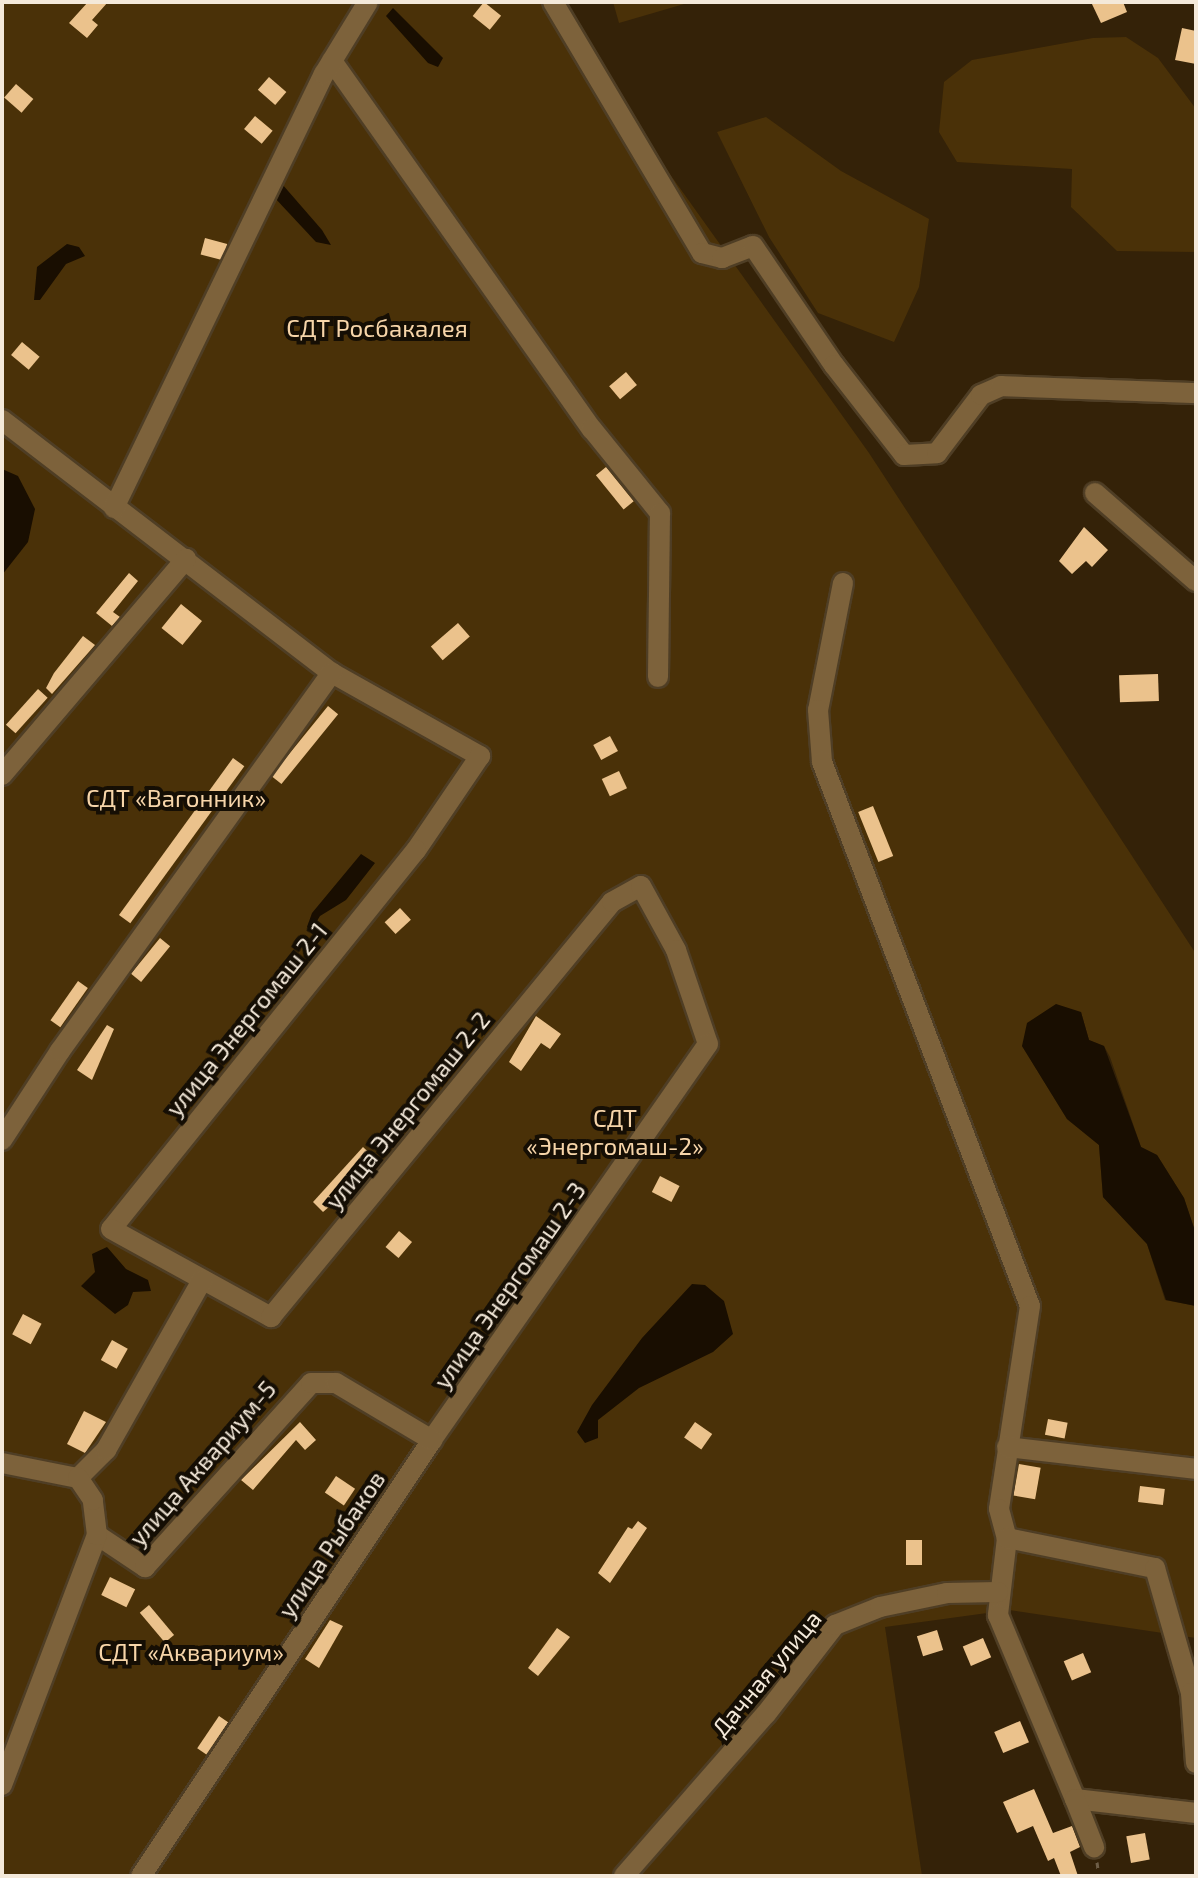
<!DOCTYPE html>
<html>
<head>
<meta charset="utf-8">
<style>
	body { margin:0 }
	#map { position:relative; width:1198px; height:1878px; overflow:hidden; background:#342208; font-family:"Exo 2",sans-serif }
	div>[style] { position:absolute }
	.green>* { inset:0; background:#4a3108 }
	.water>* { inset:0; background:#190e01 }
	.building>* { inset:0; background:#ebc28c; transform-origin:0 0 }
	.path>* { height:3px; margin-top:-1.5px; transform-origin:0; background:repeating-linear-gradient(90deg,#6e5e47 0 6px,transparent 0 12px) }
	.roads { filter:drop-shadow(2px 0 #4f3e25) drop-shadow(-2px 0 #4f3e25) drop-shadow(0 2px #4f3e25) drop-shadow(0 -2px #4f3e25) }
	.minor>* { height:20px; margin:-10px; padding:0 10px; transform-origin:10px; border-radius:10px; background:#7d623b }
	span { translate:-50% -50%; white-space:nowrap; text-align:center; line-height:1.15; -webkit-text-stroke:8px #150e04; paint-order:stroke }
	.park-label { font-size:24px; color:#f7d5a9 }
	.street-label { font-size:24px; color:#f4e9da }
	.frame { position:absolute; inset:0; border:4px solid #f4e9da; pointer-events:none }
</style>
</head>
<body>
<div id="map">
	<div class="green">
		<div style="clip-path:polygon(2px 2px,547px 2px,869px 453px,1196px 954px,1196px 1234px,1184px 1198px,1157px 1155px,1141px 1147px,1110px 1057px,1104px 1046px,1089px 1040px,1081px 1012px,1022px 1046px,1067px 1119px,1099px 1145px,1103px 1197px,1147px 1244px,1165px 1300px,1196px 1306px,1196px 1638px,1009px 1610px,885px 1627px,922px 1876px,2px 1876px)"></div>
		<div style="clip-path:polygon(613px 2px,691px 2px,619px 23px)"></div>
		<div style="clip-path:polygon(1126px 37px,1158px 58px,1196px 109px,1196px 252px,1117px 251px,1071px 207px,1072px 169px,957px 162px,939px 132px,944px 82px,972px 60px,1093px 38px)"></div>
		<div style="clip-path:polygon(766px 117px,841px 171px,929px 219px,919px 287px,894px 342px,818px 313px,769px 237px,717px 132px)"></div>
	</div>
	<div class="water">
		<div style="clip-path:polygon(393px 8px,443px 58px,438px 67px,428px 63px,386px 16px)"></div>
		<div style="clip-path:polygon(282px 184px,322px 230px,331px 245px,316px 242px,274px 197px)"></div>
		<div style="clip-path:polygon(67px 244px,79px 247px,85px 256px,66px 264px,40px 300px,34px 300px,37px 267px)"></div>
		<div style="clip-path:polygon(2px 469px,18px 476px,35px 509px,28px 542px,2px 575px)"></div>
		<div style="clip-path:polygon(361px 854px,375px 863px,346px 900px,320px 916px,311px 931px,307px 927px,312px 913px)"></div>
		<div style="clip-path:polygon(1056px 1004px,1081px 1012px,1089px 1040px,1104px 1046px,1141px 1147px,1157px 1155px,1184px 1198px,1196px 1234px,1196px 1306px,1166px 1300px,1147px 1244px,1103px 1197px,1099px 1145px,1067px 1119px,1022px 1046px,1027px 1023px)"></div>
		<div style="clip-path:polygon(107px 1247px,126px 1269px,148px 1280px,151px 1291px,133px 1292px,128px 1305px,115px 1314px,81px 1286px,95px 1272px,92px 1254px)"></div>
		<div style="clip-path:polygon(692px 1284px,705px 1285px,724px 1301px,733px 1334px,713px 1352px,639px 1388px,598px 1420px,598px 1438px,585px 1443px,577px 1432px,592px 1405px,642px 1338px)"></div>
	</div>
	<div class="building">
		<div style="clip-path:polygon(88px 2px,108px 2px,92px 20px,98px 25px,87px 38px,69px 23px)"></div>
		<div style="left:484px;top:2px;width:22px;height:18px;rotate:39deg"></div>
		<div style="clip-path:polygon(1091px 2px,1123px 2px,1127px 12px,1101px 23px)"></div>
		<div style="clip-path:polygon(1182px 28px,1196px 31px,1196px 64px,1175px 60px)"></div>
		<div style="left:269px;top:77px;width:23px;height:17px;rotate:41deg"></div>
		<div style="left:16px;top:84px;width:23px;height:18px;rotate:41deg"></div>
		<div style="left:255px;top:116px;width:23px;height:17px;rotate:40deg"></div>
		<div style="left:205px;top:238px;width:23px;height:17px;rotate:15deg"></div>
		<div style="left:22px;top:342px;width:23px;height:17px;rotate:40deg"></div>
		<div style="left:626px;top:372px;width:17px;height:22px;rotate:50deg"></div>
		<div style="left:606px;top:467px;width:44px;height:13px;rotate:51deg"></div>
		<div style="clip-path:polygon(1084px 527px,1108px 550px,1092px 567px,1086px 561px,1072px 574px,1059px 561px)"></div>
		<div style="clip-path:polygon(129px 573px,138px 581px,113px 612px,120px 617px,112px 626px,96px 613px)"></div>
		<div style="left:181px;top:604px;width:27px;height:31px;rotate:39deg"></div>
		<div style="left:458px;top:623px;width:18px;height:36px;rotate:49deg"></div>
		<div style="clip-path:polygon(83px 636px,95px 645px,52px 694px,46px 688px,54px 673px)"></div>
		<div style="left:1158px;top:674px;width:27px;height:39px;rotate:88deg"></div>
		<div style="left:38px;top:689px;width:13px;height:48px;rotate:42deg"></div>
		<div style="left:328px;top:706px;width:13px;height:90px;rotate:39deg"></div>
		<div style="left:610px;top:736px;width:17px;height:19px;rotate:62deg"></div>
		<div style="left:233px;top:758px;width:14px;height:194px;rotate:36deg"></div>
		<div style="left:619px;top:771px;width:19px;height:19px;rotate:65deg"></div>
		<div style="left:873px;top:806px;width:54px;height:16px;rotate:68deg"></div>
		<div style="left:400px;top:908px;width:16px;height:21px;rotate:47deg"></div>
		<div style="left:160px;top:938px;width:13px;height:46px;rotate:39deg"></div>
		<div style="left:78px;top:981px;width:12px;height:48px;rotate:35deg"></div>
		<div style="clip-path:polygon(536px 1016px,561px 1034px,550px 1049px,541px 1043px,521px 1071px,509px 1062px)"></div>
		<div style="clip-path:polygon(107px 1025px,114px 1029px,92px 1080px,77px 1070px)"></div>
		<div style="clip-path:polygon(363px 1147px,380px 1163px,323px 1212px,313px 1202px)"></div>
		<div style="left:660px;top:1176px;width:22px;height:18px;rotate:27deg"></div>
		<div style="left:399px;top:1231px;width:17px;height:21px;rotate:40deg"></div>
		<div style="left:23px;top:1314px;width:21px;height:23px;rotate:28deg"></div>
		<div style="left:112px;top:1340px;width:18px;height:23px;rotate:29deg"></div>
		<div style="clip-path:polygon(84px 1411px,106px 1422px,85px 1453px,67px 1444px)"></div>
		<div style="left:1048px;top:1419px;width:20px;height:16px;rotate:11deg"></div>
		<div style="clip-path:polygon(300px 1422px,316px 1440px,305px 1450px,296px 1440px,253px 1490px,241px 1480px)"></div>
		<div style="left:695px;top:1422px;width:21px;height:19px;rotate:35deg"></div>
		<div style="left:1019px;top:1464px;width:22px;height:32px;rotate:10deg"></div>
		<div style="left:336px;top:1476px;width:23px;height:20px;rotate:34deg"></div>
		<div style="left:1140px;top:1486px;width:25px;height:16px;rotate:7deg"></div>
		<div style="clip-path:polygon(638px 1521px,647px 1528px,610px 1583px,598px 1573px,628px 1527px,632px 1529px)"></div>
		<div style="left:906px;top:1540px;width:16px;height:25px"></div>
		<div style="left:110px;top:1577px;width:28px;height:20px;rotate:26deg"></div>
		<div style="left:149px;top:1605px;width:39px;height:12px;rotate:50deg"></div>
		<div style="clip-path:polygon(330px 1620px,343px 1626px,319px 1668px,305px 1659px)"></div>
		<div style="clip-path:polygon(557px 1628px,570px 1637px,538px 1676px,528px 1668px)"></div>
		<div style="left:937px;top:1630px;width:21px;height:21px;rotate:73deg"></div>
		<div style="left:983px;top:1638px;width:21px;height:22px;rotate:67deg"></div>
		<div style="left:1083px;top:1653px;width:21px;height:21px;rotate:67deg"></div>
		<div style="left:219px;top:1716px;width:11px;height:39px;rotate:34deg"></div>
		<div style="left:1020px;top:1721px;width:23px;height:28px;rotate:67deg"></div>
		<div style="clip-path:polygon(1034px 1789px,1053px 1833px,1072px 1826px,1080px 1847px,1070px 1852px,1078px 1876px,1061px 1876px,1054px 1858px,1048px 1861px,1033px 1826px,1017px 1833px,1003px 1802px)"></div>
		<div style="left:1145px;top:1833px;width:27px;height:19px;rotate:80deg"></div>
	</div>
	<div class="path">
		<div style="left:1097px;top:1862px;width:14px;rotate:82deg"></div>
	</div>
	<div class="roads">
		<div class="minor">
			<div style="left:553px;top:2px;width:292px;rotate:59.3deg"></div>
			<div style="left:702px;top:253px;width:21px;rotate:14deg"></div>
			<div style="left:722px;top:258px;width:33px;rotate:-21deg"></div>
			<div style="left:753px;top:246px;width:144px;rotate:55.8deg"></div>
			<div style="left:834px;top:365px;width:114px;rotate:52.1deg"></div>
			<div style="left:904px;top:455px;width:33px;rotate:-3deg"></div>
			<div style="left:937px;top:453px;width:73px;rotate:-52.8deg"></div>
			<div style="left:981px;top:395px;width:22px;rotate:-24deg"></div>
			<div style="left:1001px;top:386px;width:195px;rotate:2.1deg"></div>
			<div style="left:332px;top:61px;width:451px;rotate:54.8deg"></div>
			<div style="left:592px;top:429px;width:108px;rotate:51deg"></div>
			<div style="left:660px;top:513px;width:164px;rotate:90.7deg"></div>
			<div style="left:2px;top:420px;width:416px;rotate:37.5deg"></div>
			<div style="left:332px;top:673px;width:170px;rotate:29.3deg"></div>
			<div style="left:480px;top:756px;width:114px;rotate:124.2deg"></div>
			<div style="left:416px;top:850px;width:486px;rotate:128.8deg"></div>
			<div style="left:111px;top:1229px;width:183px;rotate:28.8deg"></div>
			<div style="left:271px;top:1317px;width:537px;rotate:-50.59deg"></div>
			<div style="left:612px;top:902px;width:33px;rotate:-29deg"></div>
			<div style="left:641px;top:886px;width:73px;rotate:61.3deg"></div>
			<div style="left:676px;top:950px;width:99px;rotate:71.2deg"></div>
			<div style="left:708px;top:1044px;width:483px;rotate:124.9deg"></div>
			<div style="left:432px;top:1440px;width:524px;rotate:123.72deg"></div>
			<div style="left:1095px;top:493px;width:134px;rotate:41.1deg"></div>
			<div style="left:114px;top:508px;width:482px;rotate:-64.2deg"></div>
			<div style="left:324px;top:74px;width:84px;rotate:-58.6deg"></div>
			<div style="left:843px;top:583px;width:129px;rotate:101.1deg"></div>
			<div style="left:818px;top:710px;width:52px;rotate:85.6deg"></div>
			<div style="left:822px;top:762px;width:582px;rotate:69.08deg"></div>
			<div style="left:1030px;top:1306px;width:205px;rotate:98.7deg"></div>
			<div style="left:999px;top:1509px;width:30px;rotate:75deg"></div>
			<div style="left:1007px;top:1538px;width:78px;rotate:96.7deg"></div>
			<div style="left:998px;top:1615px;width:199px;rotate:67.3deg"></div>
			<div style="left:1075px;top:1799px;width:122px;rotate:6.6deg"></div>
			<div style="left:2px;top:775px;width:284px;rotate:-49.6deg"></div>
			<div style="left:2px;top:1140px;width:106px;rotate:-56.9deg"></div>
			<div style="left:60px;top:1051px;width:466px;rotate:-54.3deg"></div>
			<div style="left:1007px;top:1447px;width:190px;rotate:6.6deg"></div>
			<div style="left:2px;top:1463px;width:77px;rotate:11.2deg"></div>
			<div style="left:78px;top:1478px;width:40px;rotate:-45deg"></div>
			<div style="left:106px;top:1450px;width:195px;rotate:-60.5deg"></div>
			<div style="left:97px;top:1535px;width:58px;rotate:33.7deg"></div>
			<div style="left:145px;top:1567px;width:248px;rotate:-47.9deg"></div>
			<div style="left:311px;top:1383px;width:25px"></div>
			<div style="left:336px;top:1383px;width:112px;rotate:30.7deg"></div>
			<div style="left:1007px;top:1538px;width:151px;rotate:11.5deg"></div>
			<div style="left:1155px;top:1568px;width:130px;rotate:73.9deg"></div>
			<div style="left:1191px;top:1693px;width:70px;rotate:85.9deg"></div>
			<div style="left:2px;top:1785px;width:267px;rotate:-69.2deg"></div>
			<div style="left:97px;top:1535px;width:35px;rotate:-97deg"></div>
			<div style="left:93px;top:1500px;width:27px;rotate:-124deg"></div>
			<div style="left:1075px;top:1799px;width:52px;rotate:68.4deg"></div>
			<div style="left:624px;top:1876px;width:215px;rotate:-48.8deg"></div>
			<div style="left:766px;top:1714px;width:113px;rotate:-52.2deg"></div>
			<div style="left:835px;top:1625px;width:48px;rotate:-21.8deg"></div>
			<div style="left:880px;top:1607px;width:68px;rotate:-11.8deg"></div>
			<div style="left:947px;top:1593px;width:51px;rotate:-1.1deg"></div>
		</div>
	</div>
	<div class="park-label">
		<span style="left:377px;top:328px">СДТ Росбакалея</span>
		<span style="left:176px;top:798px">СДТ «Вагонник»</span>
		<span style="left:615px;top:1132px">СДТ<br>«Энергомаш-2»</span>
		<span style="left:191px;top:1652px">СДТ «Аквариум»</span>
	</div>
	<div class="street-label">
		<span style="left:246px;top:1019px;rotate:-51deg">улица Энергомаш 2-1</span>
		<span style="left:407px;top:1110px;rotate:-51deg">улица Энергомаш 2-2</span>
		<span style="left:509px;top:1285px;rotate:-55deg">улица Энергомаш 2-3</span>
		<span style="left:202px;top:1463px;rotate:-49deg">улица Аквариум-5</span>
		<span style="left:331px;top:1544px;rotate:-56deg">улица Рыбаков</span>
		<span style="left:766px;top:1673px;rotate:-50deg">Дачная улица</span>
	</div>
	<div class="frame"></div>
</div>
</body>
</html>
